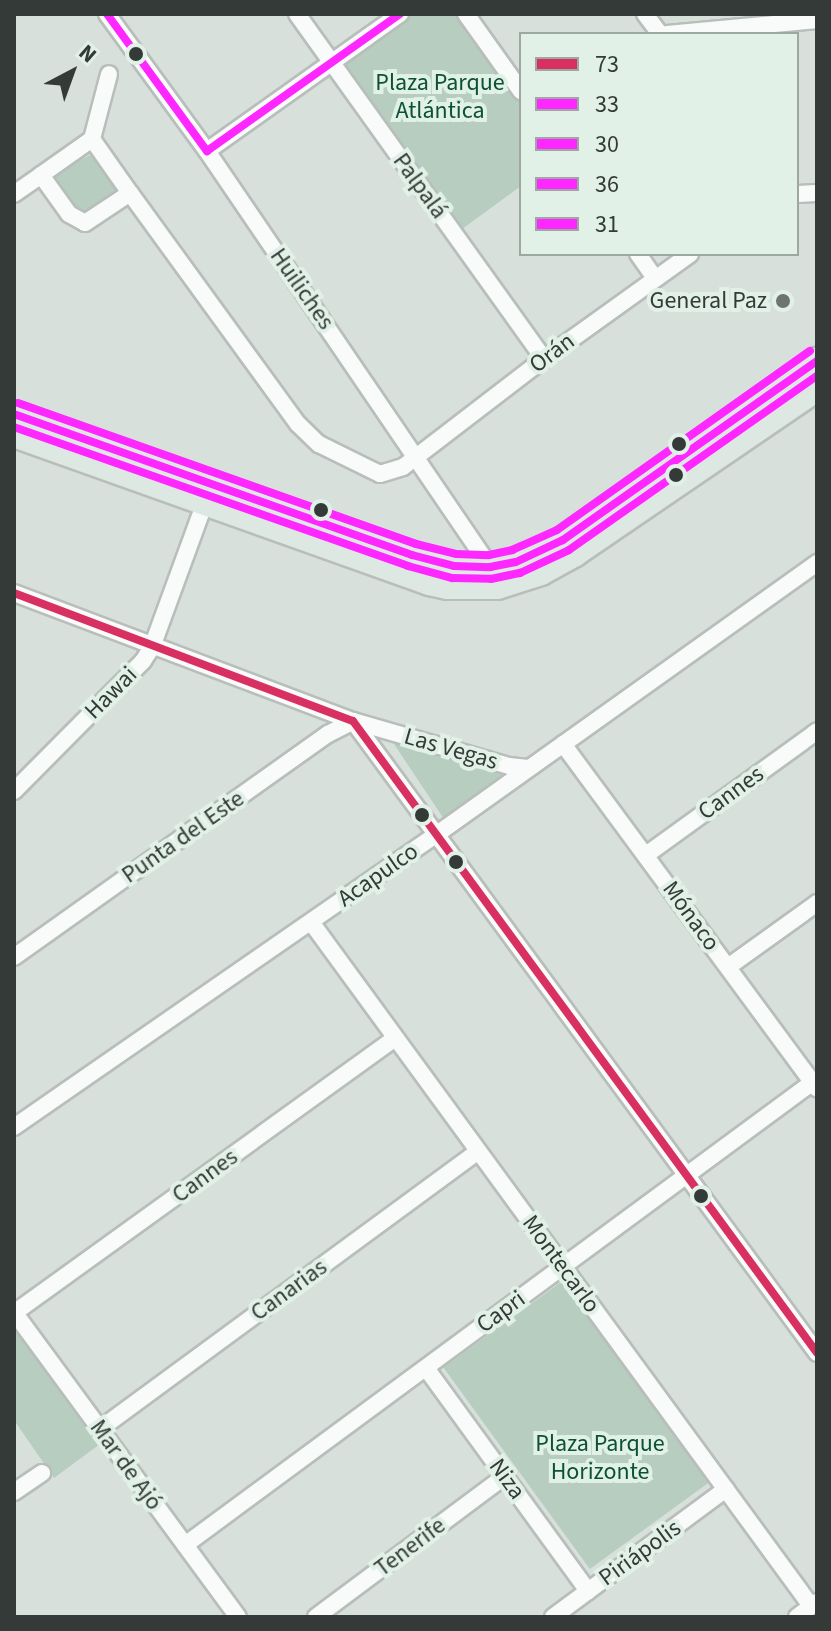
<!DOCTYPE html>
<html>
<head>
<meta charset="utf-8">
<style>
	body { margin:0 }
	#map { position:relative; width:831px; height:1631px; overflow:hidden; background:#d8e0dc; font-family:"Source Sans 3",sans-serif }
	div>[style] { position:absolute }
	.green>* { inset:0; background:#b6cdc0; transform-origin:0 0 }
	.roads { filter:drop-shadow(2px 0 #b8beba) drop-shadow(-2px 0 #b8beba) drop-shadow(0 2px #b8beba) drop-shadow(0 -2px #b8beba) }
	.minor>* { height:16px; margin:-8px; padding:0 8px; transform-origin:8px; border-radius:8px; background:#f9fafa }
	.primary>* { height:26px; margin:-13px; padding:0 13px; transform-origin:13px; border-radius:13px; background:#dee8e3 }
	.bus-1>* { height:8px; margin:-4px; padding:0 4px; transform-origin:4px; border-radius:4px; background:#d93062 }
	.bus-2>* { height:8px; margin:-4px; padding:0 4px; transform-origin:4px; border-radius:4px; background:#fe27ff }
	.bus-3>* { height:8px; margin:-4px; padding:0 4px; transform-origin:4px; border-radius:4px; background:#fe27ff }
	.bus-4>* { height:8px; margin:-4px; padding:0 4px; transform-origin:4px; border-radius:4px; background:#fe27ff }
	.bus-5>* { height:8px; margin:-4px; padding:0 4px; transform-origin:4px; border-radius:4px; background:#fe27ff }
	.dots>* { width:22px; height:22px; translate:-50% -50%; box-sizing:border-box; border:4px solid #e1f1e8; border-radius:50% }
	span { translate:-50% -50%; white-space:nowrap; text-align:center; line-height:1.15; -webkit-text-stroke:8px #e1f1e8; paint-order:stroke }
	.park-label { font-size:24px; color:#0d5135 }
	.street-label { font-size:24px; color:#343a37 }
	.poi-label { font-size:24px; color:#343a37 }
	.right { translate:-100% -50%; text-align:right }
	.frame { position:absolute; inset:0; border:16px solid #343a37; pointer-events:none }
	.legend { position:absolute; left:519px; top:32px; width:280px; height:224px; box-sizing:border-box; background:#e1f1e8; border:2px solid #9ca8a1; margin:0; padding:10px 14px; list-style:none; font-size:24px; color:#343a37 }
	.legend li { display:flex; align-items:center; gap:16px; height:40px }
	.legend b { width:40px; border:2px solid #9ca8a1 }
	.north { position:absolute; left:32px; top:32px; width:80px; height:80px; -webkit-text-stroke:6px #e1f1e8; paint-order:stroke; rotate:41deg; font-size:22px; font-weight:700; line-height:32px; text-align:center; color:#343a37 }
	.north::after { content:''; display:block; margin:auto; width:28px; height:36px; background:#343a37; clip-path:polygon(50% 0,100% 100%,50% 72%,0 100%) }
</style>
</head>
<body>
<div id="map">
	<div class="green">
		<div style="clip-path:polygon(410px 14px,460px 14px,521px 98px,521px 186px,458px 232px,337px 64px)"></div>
		<div style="clip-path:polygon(90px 155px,118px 188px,115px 195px,85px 215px,77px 214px,54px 180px,57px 173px)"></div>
		<div style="clip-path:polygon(392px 741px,507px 776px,444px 819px)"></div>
		<div style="left:564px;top:1280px;width:249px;height:149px;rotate:54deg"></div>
		<div style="clip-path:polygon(14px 1321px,104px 1441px,54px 1478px,14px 1420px)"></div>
	</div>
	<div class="roads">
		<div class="minor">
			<div style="left:107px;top:14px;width:170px;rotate:53.9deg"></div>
			<div style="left:207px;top:151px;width:503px;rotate:55.77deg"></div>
			<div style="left:297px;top:14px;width:424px;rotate:54.4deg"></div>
			<div style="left:466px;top:14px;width:95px;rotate:54.5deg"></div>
			<div style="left:645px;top:14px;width:25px;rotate:53deg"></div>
			<div style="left:667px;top:34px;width:151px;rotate:-5.3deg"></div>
			<div style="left:92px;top:139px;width:67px;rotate:-75.3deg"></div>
			<div style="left:207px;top:151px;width:237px;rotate:-35.4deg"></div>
			<div style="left:41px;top:175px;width:62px;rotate:-35.2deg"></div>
			<div style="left:92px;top:139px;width:66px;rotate:54.9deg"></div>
			<div style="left:14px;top:194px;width:33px;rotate:-35deg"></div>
			<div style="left:41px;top:175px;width:48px;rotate:54.3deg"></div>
			<div style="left:69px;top:214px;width:18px;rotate:29deg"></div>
			<div style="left:85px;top:223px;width:54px;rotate:-33.7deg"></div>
			<div style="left:130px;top:193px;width:286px;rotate:54deg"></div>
			<div style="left:298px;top:424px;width:29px;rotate:44deg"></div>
			<div style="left:319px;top:444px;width:68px;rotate:26.2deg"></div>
			<div style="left:380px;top:474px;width:24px;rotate:-17deg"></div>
			<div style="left:403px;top:467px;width:178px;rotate:-37.5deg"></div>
			<div style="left:544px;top:359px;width:180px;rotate:-35.7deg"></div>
			<div style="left:797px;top:194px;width:20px;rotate:-3deg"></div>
			<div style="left:638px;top:254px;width:29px;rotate:55deg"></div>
			<div style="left:14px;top:593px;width:362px;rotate:20.7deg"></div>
			<div style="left:353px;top:721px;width:162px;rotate:16.1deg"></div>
			<div style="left:509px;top:766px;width:19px;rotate:6deg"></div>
			<div style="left:353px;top:721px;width:784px;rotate:53.71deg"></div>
			<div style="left:563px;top:744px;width:428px;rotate:53.6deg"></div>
			<div style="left:14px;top:791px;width:183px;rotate:-45.2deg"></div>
			<div style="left:143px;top:661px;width:17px;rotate:-57deg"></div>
			<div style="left:152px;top:647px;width:163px;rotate:-69.9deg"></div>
			<div style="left:646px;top:855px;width:211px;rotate:-35.9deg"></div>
			<div style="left:311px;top:922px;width:847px;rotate:53.83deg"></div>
			<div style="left:14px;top:957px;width:385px;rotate:-35.4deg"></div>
			<div style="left:328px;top:734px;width:28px;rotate:-27deg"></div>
			<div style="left:728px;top:967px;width:110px;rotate:-35.7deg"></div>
			<div style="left:14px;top:1127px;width:515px;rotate:-34.71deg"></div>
			<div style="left:437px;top:834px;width:467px;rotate:-35.5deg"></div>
			<div style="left:14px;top:1312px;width:378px;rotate:53.7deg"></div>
			<div style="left:14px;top:1313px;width:470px;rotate:-35.8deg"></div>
			<div style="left:426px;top:1368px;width:276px;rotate:54deg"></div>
			<div style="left:100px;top:1429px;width:469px;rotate:-36.3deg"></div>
			<div style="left:14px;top:1492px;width:34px;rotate:-34deg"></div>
			<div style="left:185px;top:1545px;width:785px;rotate:-36.4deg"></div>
			<div style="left:316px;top:1617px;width:236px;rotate:-36.7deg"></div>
			<div style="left:553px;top:1617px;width:215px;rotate:-36.5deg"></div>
			<div style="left:797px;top:1617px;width:25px;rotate:-37deg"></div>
		</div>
		<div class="primary">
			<div style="left:14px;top:414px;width:422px;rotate:19.5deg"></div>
			<div style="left:412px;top:555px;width:43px;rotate:14.7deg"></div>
			<div style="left:454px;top:566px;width:36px;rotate:2deg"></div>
			<div style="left:490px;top:567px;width:26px;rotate:-11deg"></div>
			<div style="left:516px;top:562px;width:52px;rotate:-25.1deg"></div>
			<div style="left:563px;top:540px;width:311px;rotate:-35.2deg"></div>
			<div style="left:14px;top:434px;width:441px;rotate:19.6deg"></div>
			<div style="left:429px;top:582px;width:19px;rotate:12deg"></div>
			<div style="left:448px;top:586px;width:49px"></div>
			<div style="left:497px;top:586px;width:46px;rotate:-17.7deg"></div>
			<div style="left:541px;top:572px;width:39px;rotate:-29deg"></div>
			<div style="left:575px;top:553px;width:293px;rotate:-34.3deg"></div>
		</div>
	</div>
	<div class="bus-1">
		<div style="left:14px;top:593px;width:362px;rotate:20.7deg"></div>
		<div style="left:353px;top:721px;width:784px;rotate:53.71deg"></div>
	</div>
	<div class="bus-2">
		<div style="left:14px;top:414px;width:422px;rotate:19.5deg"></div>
		<div style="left:412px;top:555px;width:43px;rotate:14.7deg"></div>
		<div style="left:454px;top:566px;width:36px;rotate:2deg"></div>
		<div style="left:490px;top:567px;width:26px;rotate:-11deg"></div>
		<div style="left:516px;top:562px;width:52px;rotate:-25.1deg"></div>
		<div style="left:563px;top:540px;width:311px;rotate:-35.2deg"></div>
	</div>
	<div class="bus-3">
		<div style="left:14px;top:427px;width:418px;rotate:19.4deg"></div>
		<div style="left:408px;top:566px;width:46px;rotate:15.3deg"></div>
		<div style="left:452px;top:578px;width:39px;rotate:1deg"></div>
		<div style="left:491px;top:579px;width:30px;rotate:-12deg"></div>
		<div style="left:520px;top:573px;width:54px;rotate:-25.1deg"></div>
		<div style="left:569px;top:550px;width:303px;rotate:-35.1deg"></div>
	</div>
	<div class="bus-4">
		<div style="left:18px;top:403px;width:422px;rotate:19.5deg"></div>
		<div style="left:416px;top:544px;width:41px;rotate:14deg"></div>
		<div style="left:456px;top:554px;width:33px;rotate:2deg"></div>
		<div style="left:489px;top:555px;width:24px;rotate:-12deg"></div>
		<div style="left:512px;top:550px;width:49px;rotate:-24deg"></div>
		<div style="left:557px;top:530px;width:310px;rotate:-35.3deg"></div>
	</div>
	<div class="bus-5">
		<div style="left:107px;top:14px;width:170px;rotate:53.9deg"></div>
		<div style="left:207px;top:151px;width:237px;rotate:-35.4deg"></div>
	</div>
	<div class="dots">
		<div style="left:136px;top:54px;background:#343a37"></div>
		<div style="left:783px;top:301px;background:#6d7471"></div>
		<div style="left:679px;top:444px;background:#343a37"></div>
		<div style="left:676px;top:475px;background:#343a37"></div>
		<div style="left:321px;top:510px;background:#343a37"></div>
		<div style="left:422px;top:815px;background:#343a37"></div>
		<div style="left:456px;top:862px;background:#343a37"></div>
		<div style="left:701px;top:1196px;background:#343a37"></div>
	</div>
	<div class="park-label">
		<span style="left:440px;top:97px">Plaza Parque<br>Atlántica</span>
		<span style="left:600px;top:1458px">Plaza Parque<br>Horizonte</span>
	</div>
	<div class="street-label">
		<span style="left:420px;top:186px;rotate:54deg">Palpalá</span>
		<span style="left:302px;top:289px;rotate:55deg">Huiliches</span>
		<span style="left:552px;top:353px;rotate:-37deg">Orán</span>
		<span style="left:111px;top:693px;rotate:-45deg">Hawai</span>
		<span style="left:451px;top:749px;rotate:16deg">Las Vegas</span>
		<span style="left:731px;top:793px;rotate:-36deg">Cannes</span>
		<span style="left:183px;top:837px;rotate:-35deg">Punta del Este</span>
		<span style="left:378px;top:875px;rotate:-35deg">Acapulco</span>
		<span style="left:691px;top:916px;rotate:54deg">Mónaco</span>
		<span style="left:205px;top:1176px;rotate:-36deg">Cannes</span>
		<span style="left:561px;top:1264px;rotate:54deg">Montecarlo</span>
		<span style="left:289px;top:1290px;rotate:-36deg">Canarias</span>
		<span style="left:501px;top:1312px;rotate:-36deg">Capri</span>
		<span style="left:126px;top:1465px;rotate:54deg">Mar de Ajó</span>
		<span style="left:507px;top:1479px;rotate:54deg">Niza</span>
		<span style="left:410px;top:1547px;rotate:-37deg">Tenerife</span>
		<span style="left:640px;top:1553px;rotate:-36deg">Piriápolis</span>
	</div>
	<div class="poi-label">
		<span class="right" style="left:767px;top:301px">General Paz</span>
	</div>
	<div class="frame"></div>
	<ul class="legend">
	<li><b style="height:10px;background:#d93062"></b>73</li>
	<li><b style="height:10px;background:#fe27ff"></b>33</li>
	<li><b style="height:10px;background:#fe27ff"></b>30</li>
	<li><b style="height:10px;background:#fe27ff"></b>36</li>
	<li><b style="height:10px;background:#fe27ff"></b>31</li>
	</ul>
	<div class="north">N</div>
</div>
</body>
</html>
